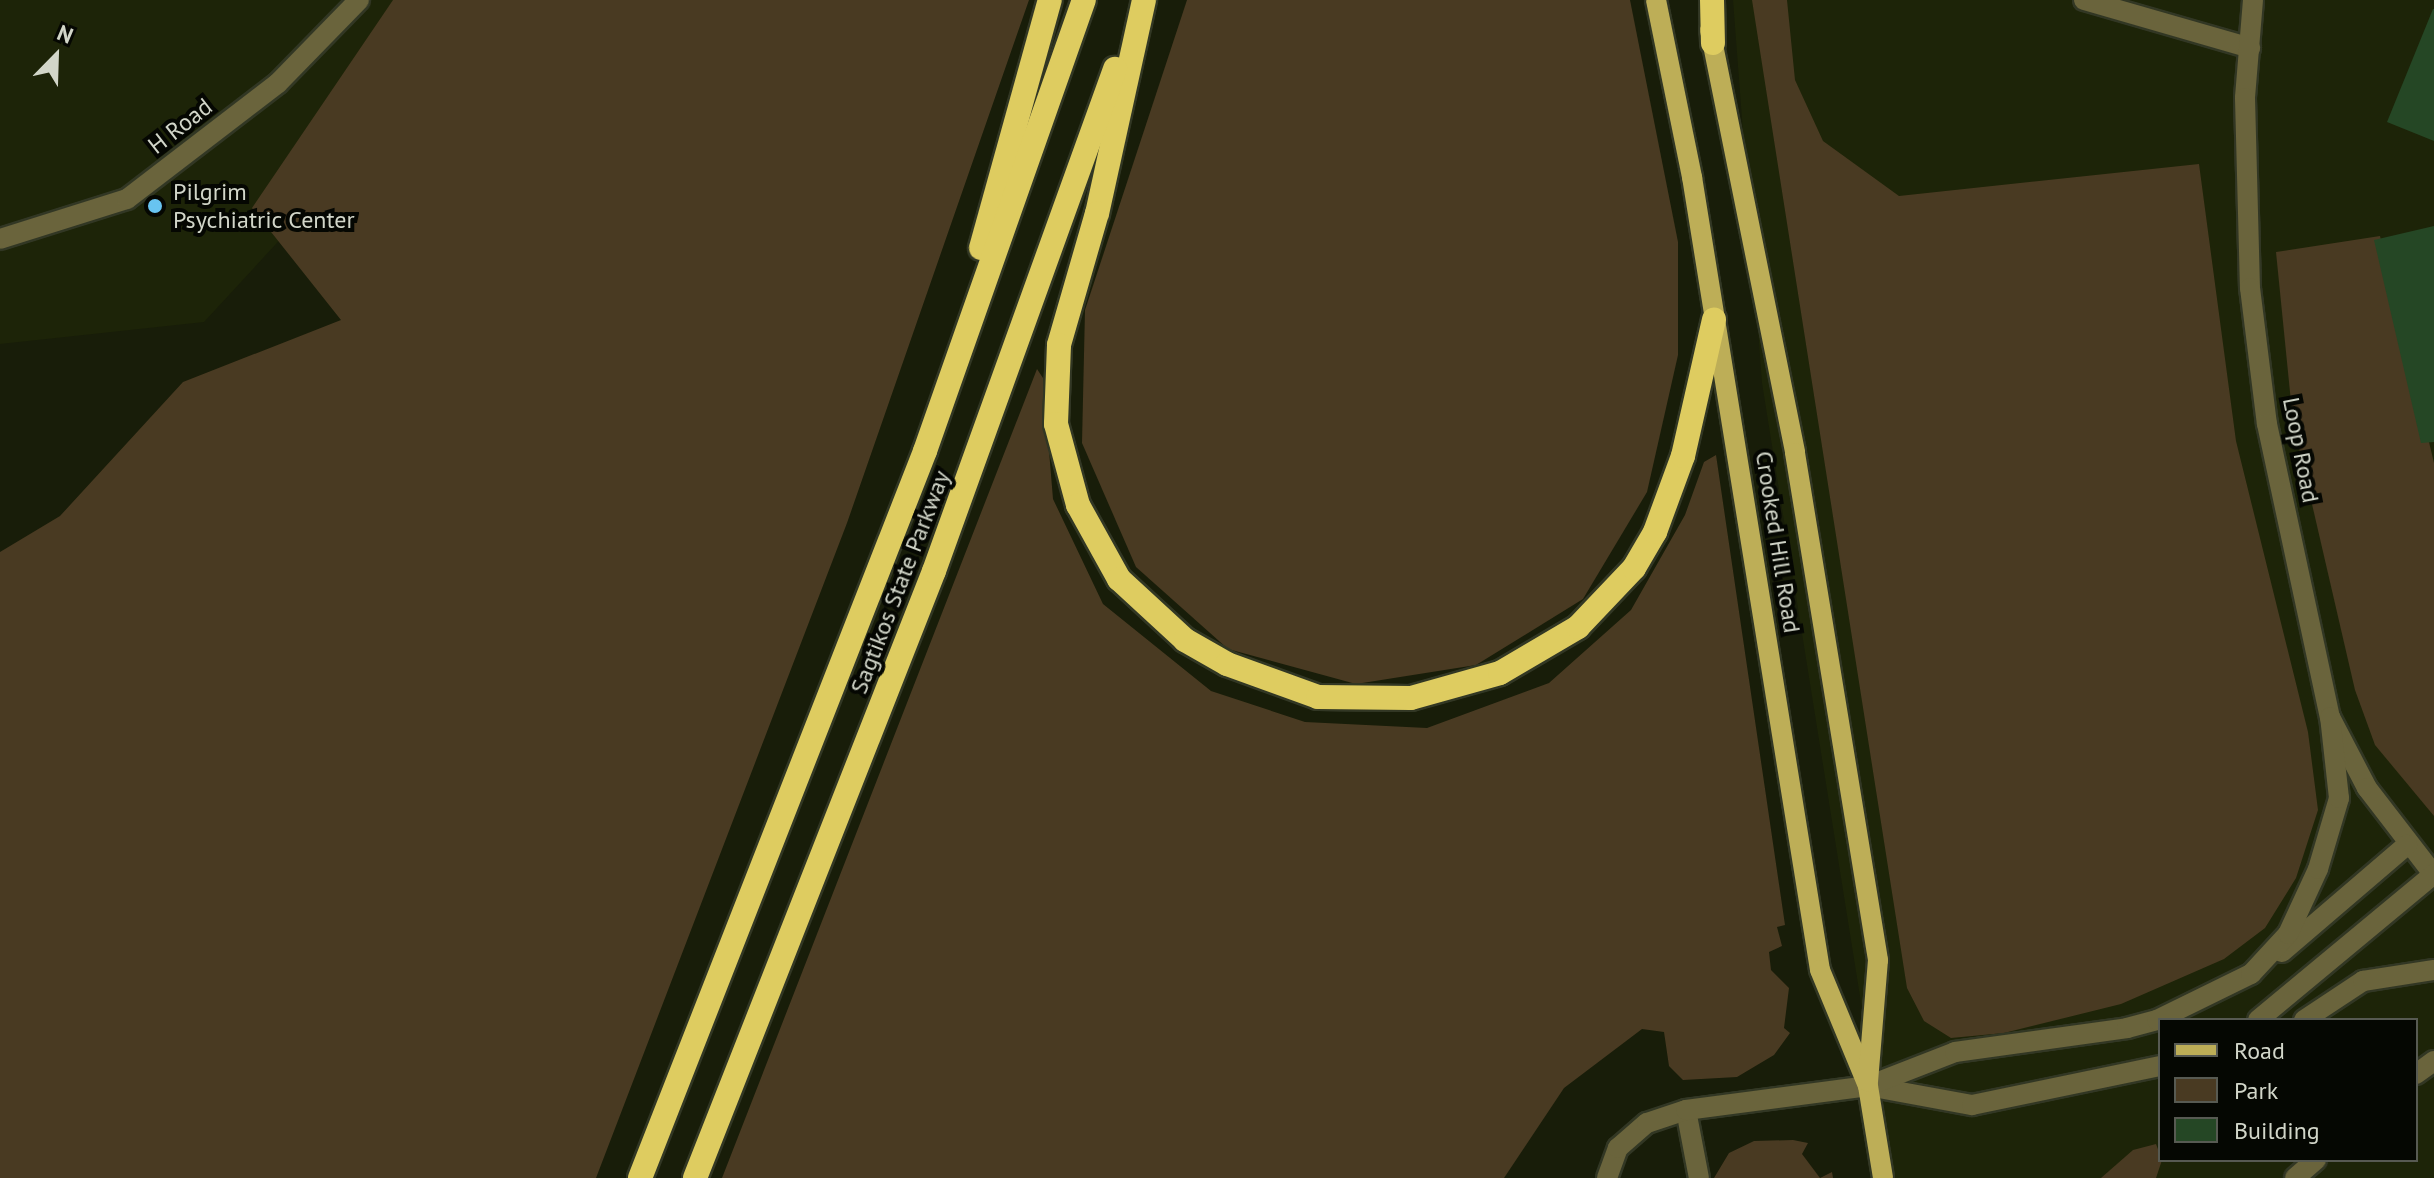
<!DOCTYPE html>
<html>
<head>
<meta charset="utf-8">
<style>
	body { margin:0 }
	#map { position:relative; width:2434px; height:1178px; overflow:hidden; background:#181d09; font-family:"PT Sans",sans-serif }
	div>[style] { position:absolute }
	.built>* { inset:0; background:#1d2408 }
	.green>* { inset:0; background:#493a22 }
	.building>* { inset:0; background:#254725 }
	.roads { filter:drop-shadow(2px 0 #323724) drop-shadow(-2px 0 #323724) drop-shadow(0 2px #323724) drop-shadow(0 -2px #323724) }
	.minor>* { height:20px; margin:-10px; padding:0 10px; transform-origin:10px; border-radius:10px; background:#6a643c }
	.major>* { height:20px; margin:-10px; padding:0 10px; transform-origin:10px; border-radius:10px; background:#bdae57 }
	.highway>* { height:24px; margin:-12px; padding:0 12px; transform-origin:12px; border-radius:12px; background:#decc60 }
	.dots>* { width:22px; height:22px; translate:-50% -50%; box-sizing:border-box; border:4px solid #050702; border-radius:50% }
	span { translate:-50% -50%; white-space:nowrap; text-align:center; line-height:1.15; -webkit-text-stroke:8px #050702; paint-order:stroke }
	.street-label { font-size:24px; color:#d2d6c9 }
	.poi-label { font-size:24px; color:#d2d6c9 }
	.left { translate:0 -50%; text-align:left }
	.legend { position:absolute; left:2158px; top:1018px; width:260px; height:144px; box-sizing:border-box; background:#050702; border:2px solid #575a52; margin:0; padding:10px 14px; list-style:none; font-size:24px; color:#d2d6c9 }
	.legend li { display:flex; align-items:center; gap:16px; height:40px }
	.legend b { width:40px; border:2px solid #575a52 }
	.north { position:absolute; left:16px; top:16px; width:80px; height:80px; -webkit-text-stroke:6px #050702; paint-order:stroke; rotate:23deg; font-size:22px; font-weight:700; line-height:32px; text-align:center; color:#d2d6c9 }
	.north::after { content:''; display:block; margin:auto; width:28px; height:36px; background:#d2d6c9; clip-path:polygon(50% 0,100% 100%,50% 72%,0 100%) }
</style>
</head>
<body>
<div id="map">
	<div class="built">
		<div style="clip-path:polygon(0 0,468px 0,418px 90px,204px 322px,0 344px)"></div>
		<div style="clip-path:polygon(evenodd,1733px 0,2434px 0,2434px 1178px,1889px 1178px,1762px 383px,1733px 0,2160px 1020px,2416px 1020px,2416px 1160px,2160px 1160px,2160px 1020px)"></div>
	</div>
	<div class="green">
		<div style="clip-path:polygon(393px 0,1029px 0,847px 523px,596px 1178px,0 1178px,0 552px,60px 516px,183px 382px,341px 320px,252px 208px)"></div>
		<div style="clip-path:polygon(1187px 0,1630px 0,1678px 242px,1678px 355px,1647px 492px,1583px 599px,1476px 665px,1356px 684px,1228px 649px,1136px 567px,1082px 443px,1085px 310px)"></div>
		<div style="clip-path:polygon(1752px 0,1787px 0,1795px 80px,1823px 141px,1899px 196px,2199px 164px,2236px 441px,2308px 732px,2318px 810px,2296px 878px,2265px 928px,2224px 959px,2121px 1004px,2004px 1033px,1951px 1038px,1924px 1021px,1907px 988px)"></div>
		<div style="clip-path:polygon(2380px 236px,2434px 463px,2434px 816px,2375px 745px,2355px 690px,2293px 422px,2276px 252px)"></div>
		<div style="clip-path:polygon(1037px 369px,1043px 378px,1053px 499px,1103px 604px,1211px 691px,1305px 722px,1427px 728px,1549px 683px,1631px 610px,1685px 515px,1704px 462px,1716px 455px,1785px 925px,1777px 927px,1782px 946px,1769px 952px,1771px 970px,1789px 988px,1784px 1028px,1790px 1033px,1774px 1055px,1737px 1077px,1683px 1080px,1669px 1066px,1664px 1032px,1642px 1029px,1564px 1088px,1504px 1178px,722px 1178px)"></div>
		<div style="clip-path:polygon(1793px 1140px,1808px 1143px,1802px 1154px,1820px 1178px,1832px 1172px,1833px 1178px,1714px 1178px,1729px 1153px,1754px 1141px)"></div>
		<div style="clip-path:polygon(2156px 1144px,2162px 1160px,2156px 1178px,2101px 1178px,2133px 1150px)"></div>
	</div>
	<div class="building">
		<div style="clip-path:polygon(2433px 9px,2434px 9px,2434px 141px,2387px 122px)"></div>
		<div style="clip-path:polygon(2434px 226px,2434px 442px,2421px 443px,2374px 240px)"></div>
	</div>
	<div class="roads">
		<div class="minor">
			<div style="left:2084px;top:0;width:173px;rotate:16.1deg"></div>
			<div style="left:2253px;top:0;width:98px;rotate:94.7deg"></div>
			<div style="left:2245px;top:98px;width:190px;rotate:88.5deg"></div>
			<div style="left:2250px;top:288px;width:137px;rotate:82.9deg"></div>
			<div style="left:2267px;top:424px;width:300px;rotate:77.9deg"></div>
			<div style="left:2330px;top:717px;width:80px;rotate:62.5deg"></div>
			<div style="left:2367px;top:788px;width:110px;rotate:52.4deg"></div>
			<div style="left:0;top:239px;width:133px;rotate:-17.5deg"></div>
			<div style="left:127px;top:199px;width:190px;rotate:-37.5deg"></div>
			<div style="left:278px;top:83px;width:116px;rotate:-45.7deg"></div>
			<div style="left:2282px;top:952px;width:165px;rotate:-40.6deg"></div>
			<div style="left:2258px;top:1020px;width:229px;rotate:-39.7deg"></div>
			<div style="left:2304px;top:1020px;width:71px;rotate:-33.5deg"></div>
			<div style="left:2363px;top:981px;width:72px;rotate:-8.8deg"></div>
			<div style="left:2416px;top:1074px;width:22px;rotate:-36deg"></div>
			<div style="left:1868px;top:1086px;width:106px;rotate:10.4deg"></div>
			<div style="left:1972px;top:1105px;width:192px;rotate:-11.7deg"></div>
			<div style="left:1686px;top:1110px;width:69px;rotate:79.2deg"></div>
			<div style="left:1607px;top:1178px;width:32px;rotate:-70deg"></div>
			<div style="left:1618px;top:1148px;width:38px;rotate:-41deg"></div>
			<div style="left:1647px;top:1123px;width:41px;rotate:-18.4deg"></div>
			<div style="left:1686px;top:1110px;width:184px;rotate:-7.5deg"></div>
			<div style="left:1868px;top:1086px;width:93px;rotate:-21.3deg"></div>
			<div style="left:1955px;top:1052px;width:174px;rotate:-7.9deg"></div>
			<div style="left:2127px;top:1028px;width:31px;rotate:-15deg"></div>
			<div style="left:2157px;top:1020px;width:105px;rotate:-26.1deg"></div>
			<div style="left:2251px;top:974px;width:54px;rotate:-47.2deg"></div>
			<div style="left:2288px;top:934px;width:72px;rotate:-65.2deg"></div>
			<div style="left:2318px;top:869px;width:74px;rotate:-73.5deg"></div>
			<div style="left:2339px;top:798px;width:81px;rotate:-96.3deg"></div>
			<div style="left:2295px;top:1178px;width:28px;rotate:-41deg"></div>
		</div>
		<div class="major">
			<div style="left:1656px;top:0;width:181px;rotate:78.5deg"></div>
			<div style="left:1692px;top:177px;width:803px;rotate:80.83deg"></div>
			<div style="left:1820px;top:970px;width:126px;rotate:67.5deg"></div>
			<div style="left:1868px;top:1086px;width:93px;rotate:80.7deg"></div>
			<div style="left:1710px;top:30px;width:431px;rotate:78.6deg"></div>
			<div style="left:1795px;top:453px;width:514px;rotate:80.7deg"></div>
			<div style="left:1878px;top:960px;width:122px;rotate:94.7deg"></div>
		</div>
		<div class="highway">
			<div style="left:1144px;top:0;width:218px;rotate:102.4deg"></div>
			<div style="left:1097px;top:213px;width:137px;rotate:106.1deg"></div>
			<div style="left:1059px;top:345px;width:79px;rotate:92.2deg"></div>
			<div style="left:1056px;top:424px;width:84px;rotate:74.8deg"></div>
			<div style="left:1078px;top:505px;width:85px;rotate:61deg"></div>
			<div style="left:1119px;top:579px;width:90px;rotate:42.7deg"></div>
			<div style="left:1185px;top:640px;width:48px;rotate:29.7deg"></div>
			<div style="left:1227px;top:664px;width:97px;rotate:19.9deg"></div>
			<div style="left:1318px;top:697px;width:93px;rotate:0.6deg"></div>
			<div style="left:1411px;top:698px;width:92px;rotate:-15.7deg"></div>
			<div style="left:1500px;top:673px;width:91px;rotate:-30.5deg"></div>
			<div style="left:1578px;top:627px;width:81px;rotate:-46.5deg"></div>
			<div style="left:1634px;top:568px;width:42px;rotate:-59.7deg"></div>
			<div style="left:1655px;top:532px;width:81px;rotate:-69.8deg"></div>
			<div style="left:1683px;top:456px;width:140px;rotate:-77.2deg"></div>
			<div style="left:1712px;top:0;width:43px;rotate:88.7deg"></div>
			<div style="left:981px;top:248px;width:257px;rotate:-74.5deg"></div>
			<div style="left:640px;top:1178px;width:781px;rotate:-68.59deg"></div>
			<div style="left:925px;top:451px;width:478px;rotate:-70.6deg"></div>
			<div style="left:695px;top:1178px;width:652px;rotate:-68.51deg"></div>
			<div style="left:934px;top:571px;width:534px;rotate:-70.17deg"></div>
		</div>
	</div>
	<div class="dots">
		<div style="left:155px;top:206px;background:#68c4f0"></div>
	</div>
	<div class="street-label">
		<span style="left:180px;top:126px;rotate:-38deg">H Road</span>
		<span style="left:2301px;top:450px;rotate:79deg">Loop Road</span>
		<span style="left:1778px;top:542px;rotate:81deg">Crooked Hill Road</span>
		<span style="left:900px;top:582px;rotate:-69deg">Sagtikos State Parkway</span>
	</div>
	<div class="poi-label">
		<span class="left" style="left:173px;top:206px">Pilgrim<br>Psychiatric Center</span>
	</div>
	<ul class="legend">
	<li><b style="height:10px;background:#bdae57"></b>Road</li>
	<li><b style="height:22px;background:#493a22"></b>Park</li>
	<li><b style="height:22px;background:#254725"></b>Building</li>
	</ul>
	<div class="north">N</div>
</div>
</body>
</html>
